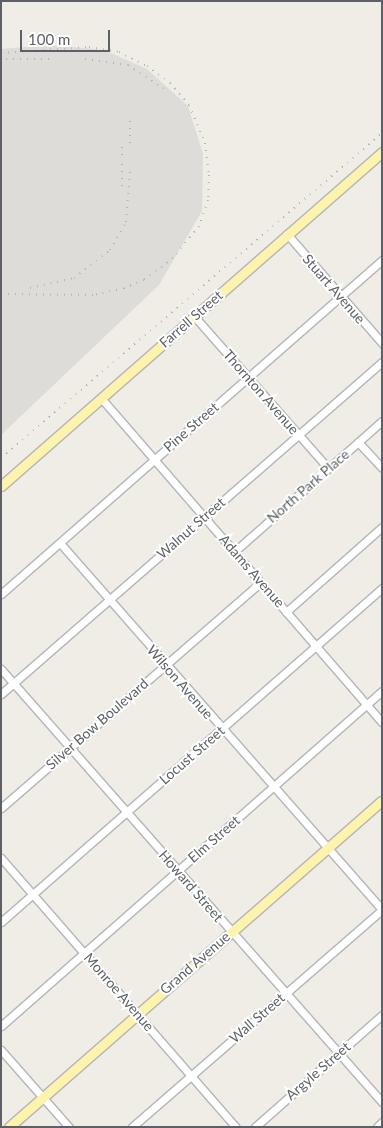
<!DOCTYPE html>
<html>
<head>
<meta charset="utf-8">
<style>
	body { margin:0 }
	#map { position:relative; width:383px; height:1128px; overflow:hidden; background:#efede6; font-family:Lato,sans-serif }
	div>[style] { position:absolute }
	.industrial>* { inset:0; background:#dedcd8 }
	.roads { filter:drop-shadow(1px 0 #b3b6ba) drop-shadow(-1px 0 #b3b6ba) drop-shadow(0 1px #b3b6ba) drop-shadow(0 -1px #b3b6ba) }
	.minor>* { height:7px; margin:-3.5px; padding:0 3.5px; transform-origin:3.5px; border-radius:3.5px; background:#fff }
	.major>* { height:9px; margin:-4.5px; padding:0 4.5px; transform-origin:4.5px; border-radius:4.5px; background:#fdf3ad }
	.rail>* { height:2px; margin-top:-1px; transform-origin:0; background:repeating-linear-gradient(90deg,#b4b5b6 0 1px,transparent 0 7px) }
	span { translate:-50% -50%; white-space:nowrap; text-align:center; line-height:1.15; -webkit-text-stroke:4px #fff; paint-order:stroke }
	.street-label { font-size:14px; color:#5d6166 }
	.frame { position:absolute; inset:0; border:2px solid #5d6166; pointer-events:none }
	.scale { position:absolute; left:20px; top:30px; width:90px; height:22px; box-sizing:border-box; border:2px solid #5d6166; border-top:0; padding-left:6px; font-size:15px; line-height:18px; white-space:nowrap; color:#5d6166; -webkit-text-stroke:4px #fff; paint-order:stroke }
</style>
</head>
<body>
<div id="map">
	<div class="industrial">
		<div style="clip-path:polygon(49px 45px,104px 50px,147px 69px,188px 106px,203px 154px,202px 211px,159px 285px,1px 435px,1px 49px)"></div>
	</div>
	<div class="roads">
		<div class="minor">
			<div style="left:287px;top:234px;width:145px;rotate:48.9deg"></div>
			<div style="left:194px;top:316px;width:203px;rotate:48.6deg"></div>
			<div style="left:101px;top:398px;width:429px;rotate:49.1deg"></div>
			<div style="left:358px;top:442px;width:35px;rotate:47deg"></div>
			<div style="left:60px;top:543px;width:487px;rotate:48.7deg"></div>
			<div style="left:235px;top:551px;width:196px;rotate:-41.5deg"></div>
			<div style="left:1px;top:594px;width:507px;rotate:-41.24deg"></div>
			<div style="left:286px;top:612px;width:128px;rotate:-41.5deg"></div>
			<div style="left:1px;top:669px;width:577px;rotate:48.66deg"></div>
			<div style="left:1px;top:694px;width:505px;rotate:-41.07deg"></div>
			<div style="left:1px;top:808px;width:344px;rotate:-41deg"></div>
			<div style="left:1px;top:858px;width:357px;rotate:48.9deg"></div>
			<div style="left:1px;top:922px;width:507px;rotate:-41.24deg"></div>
			<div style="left:1px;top:1026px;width:507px;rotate:-41.32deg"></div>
			<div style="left:1px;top:1050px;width:103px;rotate:48.6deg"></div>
			<div style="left:132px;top:1127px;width:331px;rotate:-41deg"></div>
			<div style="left:255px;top:1127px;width:169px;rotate:-41.4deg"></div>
			<div style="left:377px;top:1127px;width:7px;rotate:-45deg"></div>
		</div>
		<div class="major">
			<div style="left:1px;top:486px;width:507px;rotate:-41.24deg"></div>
			<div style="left:9px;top:1127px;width:495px;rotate:-41.2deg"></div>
		</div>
	</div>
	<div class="rail">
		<div style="left:1px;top:53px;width:88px;rotate:-3.9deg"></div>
		<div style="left:89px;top:47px;width:30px;rotate:9deg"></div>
		<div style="left:119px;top:52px;width:31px;rotate:27deg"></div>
		<div style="left:147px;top:66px;width:29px;rotate:36deg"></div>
		<div style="left:170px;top:83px;width:29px;rotate:49deg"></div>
		<div style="left:189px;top:105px;width:41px;rotate:67.2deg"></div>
		<div style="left:205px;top:143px;width:32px;rotate:83deg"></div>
		<div style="left:209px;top:175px;width:25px;rotate:92deg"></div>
		<div style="left:208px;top:200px;width:28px;rotate:109deg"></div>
		<div style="left:199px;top:226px;width:41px;rotate:129.1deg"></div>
		<div style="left:173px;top:258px;width:36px;rotate:143deg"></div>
		<div style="left:144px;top:280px;width:22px;rotate:158deg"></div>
		<div style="left:124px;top:288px;width:32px;rotate:167deg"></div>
		<div style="left:93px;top:295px;width:92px;rotate:-179.4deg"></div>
		<div style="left:6px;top:59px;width:43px"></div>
		<div style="left:85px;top:59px;width:43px;rotate:7.9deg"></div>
		<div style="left:128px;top:65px;width:49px;rotate:33.4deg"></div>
		<div style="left:130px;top:121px;width:27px;rotate:90deg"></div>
		<div style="left:122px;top:147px;width:12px;rotate:90deg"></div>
		<div style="left:122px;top:164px;width:25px;rotate:90deg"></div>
		<div style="left:30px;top:288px;width:45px;rotate:-12.8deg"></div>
		<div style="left:74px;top:278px;width:46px;rotate:-37.9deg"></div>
		<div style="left:110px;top:250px;width:32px;rotate:-60deg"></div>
		<div style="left:126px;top:222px;width:52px;rotate:-85.6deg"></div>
		<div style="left:1px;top:458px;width:501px;rotate:-40.46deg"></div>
	</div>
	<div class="street-label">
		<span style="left:334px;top:289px;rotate:49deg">Stuart Avenue</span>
		<span style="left:191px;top:319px;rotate:-41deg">Farrell Street</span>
		<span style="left:261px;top:392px;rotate:49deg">Thornton Avenue</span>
		<span style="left:191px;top:427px;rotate:-41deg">Pine Street</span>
		<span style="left:308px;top:486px;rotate:-41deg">North Park Place</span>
		<span style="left:191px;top:528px;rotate:-41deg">Walnut Street</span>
		<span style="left:252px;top:571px;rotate:49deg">Adams Avenue</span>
		<span style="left:180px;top:682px;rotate:49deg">Wilson Avenue</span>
		<span style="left:97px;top:724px;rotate:-41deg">Silver Bow Boulevard</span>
		<span style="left:192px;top:755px;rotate:-41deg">Locust Street</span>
		<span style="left:214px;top:839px;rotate:-41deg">Elm Street</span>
		<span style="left:191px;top:886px;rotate:49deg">Howard Street</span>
		<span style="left:195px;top:963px;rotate:-41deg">Grand Avenue</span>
		<span style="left:119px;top:992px;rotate:49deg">Monroe Avenue</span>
		<span style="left:257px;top:1018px;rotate:-41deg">Wall Street</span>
		<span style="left:318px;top:1071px;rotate:-41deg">Argyle Street</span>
	</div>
	<div class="frame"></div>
	<div class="scale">100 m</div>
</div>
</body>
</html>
